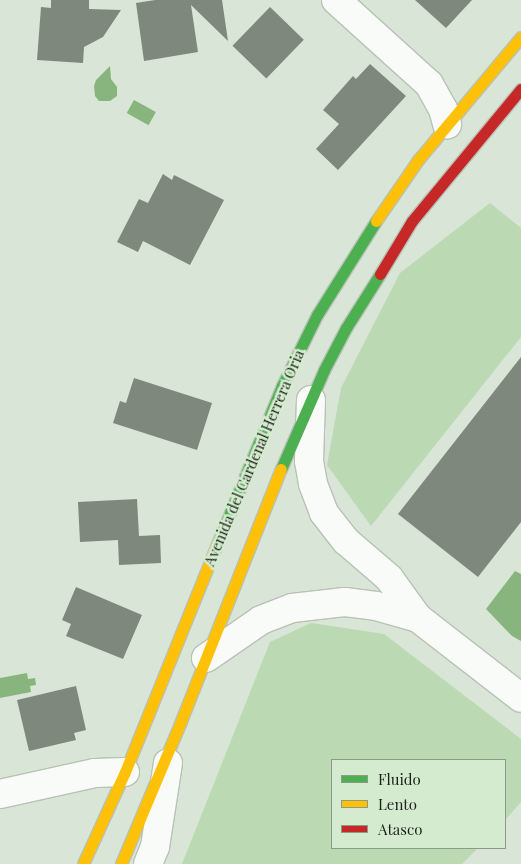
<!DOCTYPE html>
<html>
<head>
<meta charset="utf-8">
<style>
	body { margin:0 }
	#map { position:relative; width:521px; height:864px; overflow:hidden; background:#d9e5d6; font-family:"Playfair Display",serif }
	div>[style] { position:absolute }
	.green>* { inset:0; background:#bbd9b3 }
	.water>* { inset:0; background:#88b57d; transform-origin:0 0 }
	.building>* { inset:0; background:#7f887d; transform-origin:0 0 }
	.roads { filter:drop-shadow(1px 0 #b8c2b5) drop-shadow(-1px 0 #b8c2b5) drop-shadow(0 1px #b8c2b5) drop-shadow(0 -1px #b8c2b5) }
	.street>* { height:28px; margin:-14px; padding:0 14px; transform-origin:14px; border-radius:14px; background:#f9fbf9 }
	.fast>* { height:11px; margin:-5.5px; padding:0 5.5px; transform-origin:5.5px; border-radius:5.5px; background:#4caf50 }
	.slow>* { height:11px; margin:-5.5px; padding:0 5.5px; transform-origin:5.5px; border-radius:5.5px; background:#ffc107 }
	.jam>* { height:11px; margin:-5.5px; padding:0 5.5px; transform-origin:5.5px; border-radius:5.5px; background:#c62828 }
	span { translate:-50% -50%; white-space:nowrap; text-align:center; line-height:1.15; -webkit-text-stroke:5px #d5ebd0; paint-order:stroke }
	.street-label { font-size:15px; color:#1b2319 }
	.legend { position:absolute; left:331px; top:759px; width:175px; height:90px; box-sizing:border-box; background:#d5ebd0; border:1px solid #8b9b87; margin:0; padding:6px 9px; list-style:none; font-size:15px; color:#1b2319 }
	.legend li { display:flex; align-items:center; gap:10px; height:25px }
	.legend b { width:25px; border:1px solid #8b9b87 }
</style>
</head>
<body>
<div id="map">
	<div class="green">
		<div style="clip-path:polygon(490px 203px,521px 228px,521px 337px,371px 526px,327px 465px,341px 388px,400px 273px)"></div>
		<div style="clip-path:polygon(311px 623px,384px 634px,521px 739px,521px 802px,505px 820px,505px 760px,332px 760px,332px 848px,478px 848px,462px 864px,182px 864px,270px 642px)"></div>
	</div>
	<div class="water">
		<div style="clip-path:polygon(110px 66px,111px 79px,117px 87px,117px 96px,110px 101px,99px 101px,95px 96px,94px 86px,96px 80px)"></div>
		<div style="left:134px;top:100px;width:25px;height:15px;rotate:29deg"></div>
		<div style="clip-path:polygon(515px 571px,521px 574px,521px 641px,512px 636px,486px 609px)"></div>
		<div style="clip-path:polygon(27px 673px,28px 679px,35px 678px,36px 685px,30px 686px,31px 692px,0 698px,0 678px)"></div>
	</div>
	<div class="building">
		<div style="clip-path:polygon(51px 0,89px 0,89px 9px,121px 10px,103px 37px,84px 47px,83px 63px,37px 60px,41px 7px,51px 8px)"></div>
		<div style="clip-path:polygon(155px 0,222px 0,228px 41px,191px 5px,198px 52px,144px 61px,136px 3px)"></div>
		<div style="clip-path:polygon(415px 0,472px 0,446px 28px)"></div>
		<div style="left:270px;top:7px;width:47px;height:54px;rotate:44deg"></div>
		<div style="clip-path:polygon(370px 64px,406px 96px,338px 170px,316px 149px,339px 124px,323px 110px,353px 76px,356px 79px)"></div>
		<div style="clip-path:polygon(163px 174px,172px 180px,174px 175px,224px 200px,190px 265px,143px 241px,138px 252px,117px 242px,139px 199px,148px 203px)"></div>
		<div style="clip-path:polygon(521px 357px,521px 522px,478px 577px,398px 514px)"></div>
		<div style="clip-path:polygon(134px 378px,212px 403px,197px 450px,113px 423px,120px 401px,126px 403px)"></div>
		<div style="clip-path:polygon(137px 499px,139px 536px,160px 535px,161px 563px,119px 565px,118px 540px,80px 542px,78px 502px)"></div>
		<div style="clip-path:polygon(76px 587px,142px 615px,123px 659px,66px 636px,71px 624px,62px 620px)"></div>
		<div style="clip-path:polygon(76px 686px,86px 730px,74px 733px,76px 740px,29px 751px,17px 700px)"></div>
	</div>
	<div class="roads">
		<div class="street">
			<div style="left:336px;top:0;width:125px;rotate:42.1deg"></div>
			<div style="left:429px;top:84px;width:29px;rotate:61deg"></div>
			<div style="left:443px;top:109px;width:16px;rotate:75deg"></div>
			<div style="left:311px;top:400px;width:61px;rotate:91.9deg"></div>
			<div style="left:309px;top:461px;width:23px;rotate:80deg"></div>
			<div style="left:313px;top:484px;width:31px;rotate:69deg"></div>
			<div style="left:324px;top:513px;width:36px;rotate:52deg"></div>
			<div style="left:346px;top:541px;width:57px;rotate:40.7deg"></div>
			<div style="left:389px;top:578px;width:49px;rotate:54.1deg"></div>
			<div style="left:418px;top:618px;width:130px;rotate:37.8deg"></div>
			<div style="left:206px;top:658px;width:67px;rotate:-34.6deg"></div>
			<div style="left:261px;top:620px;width:33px;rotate:-21deg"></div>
			<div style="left:292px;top:608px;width:53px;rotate:-6.5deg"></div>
			<div style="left:345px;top:602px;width:31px;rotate:7deg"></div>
			<div style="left:376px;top:606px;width:44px;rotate:15.9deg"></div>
			<div style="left:0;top:794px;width:97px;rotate:-12.5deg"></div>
			<div style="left:95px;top:773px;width:30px;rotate:-2deg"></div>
			<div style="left:148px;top:864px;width:18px;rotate:-68deg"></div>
			<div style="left:155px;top:847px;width:85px;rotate:-81.2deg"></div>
		</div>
		<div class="fast">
			<div style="left:281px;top:469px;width:108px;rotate:-66.5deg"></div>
			<div style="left:324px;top:370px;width:47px;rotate:-62.4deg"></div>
			<div style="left:346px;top:328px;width:64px;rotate:-57.8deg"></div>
			<div style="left:218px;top:542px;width:169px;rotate:-67.7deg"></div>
			<div style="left:282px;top:386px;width:79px;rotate:-63.8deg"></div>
			<div style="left:317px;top:315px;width:111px;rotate:-57.9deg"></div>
		</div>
		<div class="slow">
			<div style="left:376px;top:221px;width:74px;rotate:-55.5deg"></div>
			<div style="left:418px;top:160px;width:160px;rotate:-50.1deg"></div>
			<div style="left:83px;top:864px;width:101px;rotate:-65.5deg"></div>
			<div style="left:125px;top:772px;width:248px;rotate:-68deg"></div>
			<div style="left:121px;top:864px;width:155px;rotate:-67.2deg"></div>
			<div style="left:181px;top:721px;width:271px;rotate:-68.4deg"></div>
		</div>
		<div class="jam">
			<div style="left:380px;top:274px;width:62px;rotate:-58.9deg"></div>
			<div style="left:412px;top:221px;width:171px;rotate:-50.5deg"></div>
		</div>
	</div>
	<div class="street-label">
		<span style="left:254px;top:458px;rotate:-67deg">Avenida del Cardenal Herrera Oria</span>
	</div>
	<ul class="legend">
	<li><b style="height:6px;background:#4caf50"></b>Fluido</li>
	<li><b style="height:6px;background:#ffc107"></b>Lento</li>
	<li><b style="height:6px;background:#c62828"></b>Atasco</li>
	</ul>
</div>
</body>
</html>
